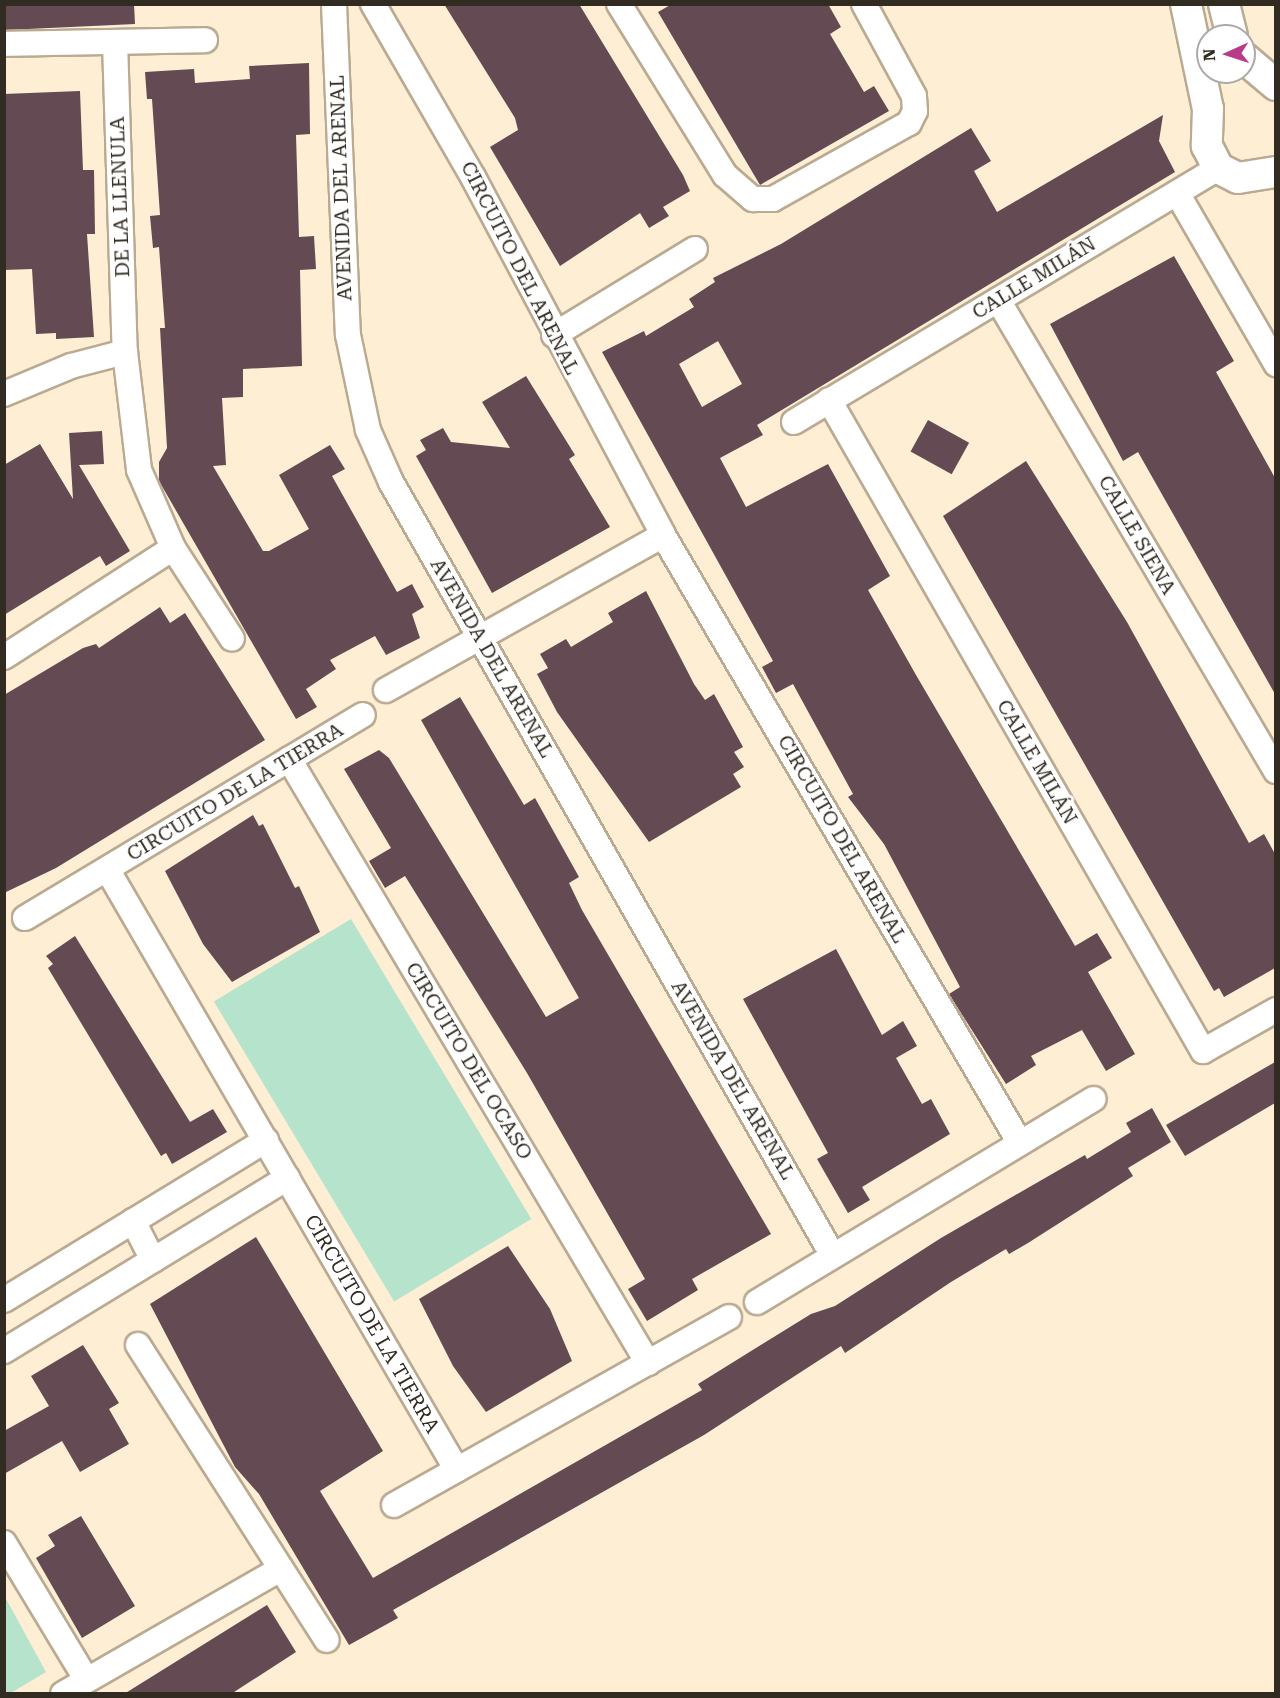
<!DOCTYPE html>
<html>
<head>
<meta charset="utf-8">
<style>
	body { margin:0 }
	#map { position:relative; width:1280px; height:1698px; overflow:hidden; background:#feeed4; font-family:"Roboto Serif",serif }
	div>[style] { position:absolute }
	.green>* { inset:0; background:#b5e3cb; transform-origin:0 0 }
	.building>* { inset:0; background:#644a52; transform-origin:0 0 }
	.roads { filter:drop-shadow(2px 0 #baaa92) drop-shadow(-2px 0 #baaa92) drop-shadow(0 2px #baaa92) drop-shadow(0 -2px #baaa92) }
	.minor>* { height:24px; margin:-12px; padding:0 12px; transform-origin:12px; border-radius:12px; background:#fff }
	.tertiary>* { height:30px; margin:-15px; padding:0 15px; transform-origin:15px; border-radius:15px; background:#fff }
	span { translate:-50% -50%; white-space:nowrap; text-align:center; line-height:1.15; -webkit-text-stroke:6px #fff; paint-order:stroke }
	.street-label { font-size:20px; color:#312b21 }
	.frame { position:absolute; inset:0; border:6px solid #312b21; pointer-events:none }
	.north { position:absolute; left:1196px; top:24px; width:60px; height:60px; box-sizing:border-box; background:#fff; border:2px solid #adaaa6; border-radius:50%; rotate:267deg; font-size:16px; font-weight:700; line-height:24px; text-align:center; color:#312b21 }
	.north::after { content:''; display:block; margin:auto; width:21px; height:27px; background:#b93a88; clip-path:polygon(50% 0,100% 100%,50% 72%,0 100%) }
</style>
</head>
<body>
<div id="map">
	<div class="green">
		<div style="left:351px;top:919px;width:350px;height:160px;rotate:59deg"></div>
		<div style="clip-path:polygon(5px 1597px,46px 1672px,9px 1694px,4px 1693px)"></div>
	</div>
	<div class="building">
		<div style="clip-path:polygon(5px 4px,134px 4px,135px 24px,6px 30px)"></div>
		<div style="clip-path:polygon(444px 4px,579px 4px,683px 175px,690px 191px,663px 207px,669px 216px,649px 228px,640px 213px,560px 266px,490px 147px,518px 130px,515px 118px)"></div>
		<div style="clip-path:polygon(672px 4px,828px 4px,841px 27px,830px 34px,864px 92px,874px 86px,889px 111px,760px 185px,658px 12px)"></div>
		<div style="clip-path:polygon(309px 63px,310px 134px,296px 135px,299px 237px,314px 236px,316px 269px,300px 270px,302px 366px,243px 369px,243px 397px,222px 398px,226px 465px,213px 466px,263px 551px,269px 551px,309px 529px,279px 475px,330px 445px,345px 469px,332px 476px,397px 592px,412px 584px,424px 607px,412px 614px,420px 638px,386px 655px,375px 636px,330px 660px,336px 669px,306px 689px,317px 707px,296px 719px,159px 481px,159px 462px,167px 448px,160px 328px,165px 328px,159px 247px,153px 248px,150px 216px,160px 215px,152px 99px,147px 99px,145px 72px,194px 69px,195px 83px,250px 79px,249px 66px)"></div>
		<div style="clip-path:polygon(80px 91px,83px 170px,94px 170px,95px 234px,87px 234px,94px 337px,56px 339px,56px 333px,36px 334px,32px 269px,4px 270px,4px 94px)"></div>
		<div style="clip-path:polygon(evenodd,1163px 115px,1159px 141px,1175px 172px,757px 425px,763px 435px,720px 458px,746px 507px,828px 464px,890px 576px,868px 590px,916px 675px,1075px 946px,1097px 933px,1112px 958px,1088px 972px,1135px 1054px,1106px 1071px,1082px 1030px,1031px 1056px,1036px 1065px,1006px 1084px,949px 994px,960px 987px,884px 844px,848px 797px,853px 794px,793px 684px,776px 693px,762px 667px,773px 661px,602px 352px,644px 331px,646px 336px,694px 307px,689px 299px,715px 282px,713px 278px,781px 244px,971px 128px,991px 161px,974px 171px,997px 212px,1163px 115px,718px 341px,742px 384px,702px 407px,679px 364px,718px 341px)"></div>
		<div style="clip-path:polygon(1174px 256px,1234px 361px,1216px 372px,1275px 478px,1275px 694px,1138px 452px,1123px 461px,1050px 324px)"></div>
		<div style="clip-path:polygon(526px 376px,575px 455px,569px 459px,610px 527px,492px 593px,416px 456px,426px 450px,420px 440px,443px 428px,451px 442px,510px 448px,482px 402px)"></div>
		<div style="left:928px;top:420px;width:47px;height:36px;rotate:29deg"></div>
		<div style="clip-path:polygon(102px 431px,104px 464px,79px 465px,130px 551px,106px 566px,100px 556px,4px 615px,4px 465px,40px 444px,73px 499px,69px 433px)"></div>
		<div style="clip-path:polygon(1026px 461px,1127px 622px,1249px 843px,1264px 834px,1275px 854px,1275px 968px,1224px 997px,1219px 988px,1214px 991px,943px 516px)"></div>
		<div style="clip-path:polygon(646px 591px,694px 684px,705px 700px,714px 694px,743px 747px,734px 752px,744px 767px,733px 774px,741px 787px,649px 842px,557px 712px,537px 674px,548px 668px,540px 654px,566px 639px,571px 647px,613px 622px,608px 613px)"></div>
		<div style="clip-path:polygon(160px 607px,170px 623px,185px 613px,265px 740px,56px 868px,4px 893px,4px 695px,83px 648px,96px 644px,99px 648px)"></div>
		<div style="clip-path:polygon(460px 697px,524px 805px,535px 798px,579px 877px,569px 883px,582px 910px,771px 1234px,692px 1279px,698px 1290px,647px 1321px,628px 1289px,645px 1279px,527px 1073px,405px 876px,385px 888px,369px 861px,391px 848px,344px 769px,379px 750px,389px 758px,546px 1017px,579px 998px,421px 720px)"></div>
		<div style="clip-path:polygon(253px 815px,259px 826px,263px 824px,295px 888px,299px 886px,320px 932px,232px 982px,203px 944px,165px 871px)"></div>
		<div style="clip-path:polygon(75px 936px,190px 1122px,213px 1109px,227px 1132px,172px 1164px,166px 1153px,161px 1156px,48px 968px,53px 964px,46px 956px)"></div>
		<div style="clip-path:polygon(836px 949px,882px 1035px,903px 1021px,917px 1046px,896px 1058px,922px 1104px,931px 1099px,950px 1134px,862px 1187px,870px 1200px,848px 1213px,817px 1159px,828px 1153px,743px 999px)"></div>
		<div style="clip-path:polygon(1275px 1062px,1275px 1103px,1185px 1156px,1166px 1125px)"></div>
		<div style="clip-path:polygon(1152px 1108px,1171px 1142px,1128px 1168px,1133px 1176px,1028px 1243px,1009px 1254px,1006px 1249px,951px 1282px,845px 1353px,841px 1346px,704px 1435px,393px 1610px,398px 1618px,349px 1645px,259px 1494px,235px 1467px,150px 1304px,256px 1237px,383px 1451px,320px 1491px,373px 1578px,702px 1390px,698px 1384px,811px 1314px,835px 1306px,941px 1238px,1085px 1155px,1087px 1159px,1131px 1132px,1126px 1123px)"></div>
		<div style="clip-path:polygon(508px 1246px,550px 1309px,572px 1361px,486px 1412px,453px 1366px,419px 1299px)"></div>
		<div style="clip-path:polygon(83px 1345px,119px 1403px,109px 1409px,129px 1444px,80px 1472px,62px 1441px,4px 1474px,4px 1431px,49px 1406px,31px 1376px)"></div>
		<div style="clip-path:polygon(81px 1516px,135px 1606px,82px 1638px,36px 1558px,55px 1546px,48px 1535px)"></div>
		<div style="clip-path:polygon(267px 1605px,296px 1652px,231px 1694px,124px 1694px)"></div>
	</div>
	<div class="roads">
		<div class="minor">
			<div style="left:334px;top:4px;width:331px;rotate:87.6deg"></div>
			<div style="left:348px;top:335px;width:97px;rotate:78.1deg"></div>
			<div style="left:368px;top:430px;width:57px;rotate:66.1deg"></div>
			<div style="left:391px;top:482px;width:891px;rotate:60.27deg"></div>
			<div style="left:373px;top:4px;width:200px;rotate:60deg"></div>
			<div style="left:473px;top:177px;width:405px;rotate:62deg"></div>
			<div style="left:663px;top:535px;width:705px;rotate:59.58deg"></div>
			<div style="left:619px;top:4px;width:201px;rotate:58.2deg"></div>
			<div style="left:725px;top:175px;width:37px;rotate:41deg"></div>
			<div style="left:753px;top:199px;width:20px"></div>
			<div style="left:773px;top:199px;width:156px;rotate:-29.2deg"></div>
			<div style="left:909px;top:123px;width:13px;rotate:-63deg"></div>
			<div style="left:915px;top:111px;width:15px;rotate:-94deg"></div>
			<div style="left:914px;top:96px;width:105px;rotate:-118.5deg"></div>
			<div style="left:115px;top:42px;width:310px;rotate:88.2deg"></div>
			<div style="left:125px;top:352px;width:119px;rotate:83.2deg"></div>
			<div style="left:139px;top:470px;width:85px;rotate:66.4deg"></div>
			<div style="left:173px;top:548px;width:108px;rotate:57deg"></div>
			<div style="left:4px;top:44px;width:201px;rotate:-1.1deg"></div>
			<div style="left:1177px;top:193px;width:198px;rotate:59.9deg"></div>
			<div style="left:998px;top:300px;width:547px;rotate:59.45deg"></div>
			<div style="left:554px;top:335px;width:165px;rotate:-31.4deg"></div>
			<div style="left:4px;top:394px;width:73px;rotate:-22.7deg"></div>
			<div style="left:71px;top:366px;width:56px;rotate:-14.5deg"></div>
			<div style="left:829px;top:400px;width:751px;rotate:60.12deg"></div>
			<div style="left:1203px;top:1051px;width:84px;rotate:-29.3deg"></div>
			<div style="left:794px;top:422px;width:494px;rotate:-30.9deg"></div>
			<div style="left:4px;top:657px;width:201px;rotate:-32.8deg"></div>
			<div style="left:386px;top:690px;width:317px;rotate:-29.2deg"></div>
			<div style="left:289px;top:759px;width:703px;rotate:59.27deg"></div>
			<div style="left:107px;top:869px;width:695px;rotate:59.79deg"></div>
			<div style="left:25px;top:918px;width:394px;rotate:-31deg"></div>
			<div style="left:133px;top:1221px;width:44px;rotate:62.9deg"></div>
			<div style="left:4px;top:1300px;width:307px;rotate:-31.4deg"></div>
			<div style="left:757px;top:1302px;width:393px;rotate:-31.1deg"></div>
			<div style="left:138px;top:1345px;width:350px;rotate:57.4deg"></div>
			<div style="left:4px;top:1351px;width:332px;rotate:-31.4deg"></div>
			<div style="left:394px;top:1505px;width:384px;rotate:-29.3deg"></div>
			<div style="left:4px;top:1543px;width:159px;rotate:58.9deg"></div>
			<div style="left:63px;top:1694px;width:249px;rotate:-29.9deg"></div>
		</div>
		<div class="tertiary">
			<div style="left:1186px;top:4px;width:107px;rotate:78.2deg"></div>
			<div style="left:1208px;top:109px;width:37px;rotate:92deg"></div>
			<div style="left:1207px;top:146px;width:25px;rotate:63deg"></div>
			<div style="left:1218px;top:168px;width:22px;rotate:27deg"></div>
			<div style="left:1238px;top:178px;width:38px;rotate:-9deg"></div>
			<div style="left:1224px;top:4px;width:33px;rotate:76deg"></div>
			<div style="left:1244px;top:58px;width:42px;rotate:40.2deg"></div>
		</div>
	</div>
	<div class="street-label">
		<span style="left:341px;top:188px;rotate:-92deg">AVENIDA DEL ARENAL</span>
		<span style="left:120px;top:197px;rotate:-92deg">DE LA LLENULA</span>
		<span style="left:520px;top:268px;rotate:63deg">CIRCUITO DEL ARENAL</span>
		<span style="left:1034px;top:278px;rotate:-31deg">CALLE MILÁN</span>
		<span style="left:1137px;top:535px;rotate:60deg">CALLE SIENA</span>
		<span style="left:492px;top:658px;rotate:60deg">AVENIDA DEL ARENAL</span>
		<span style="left:1037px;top:762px;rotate:60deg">CALLE MILÁN</span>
		<span style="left:235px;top:792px;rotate:-31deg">CIRCUITO DE LA TIERRA</span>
		<span style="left:842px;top:839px;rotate:60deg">CIRCUITO DEL ARENAL</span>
		<span style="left:469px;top:1061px;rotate:59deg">CIRCUITO DEL OCASO</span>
		<span style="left:733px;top:1080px;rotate:60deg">AVENIDA DEL ARENAL</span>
		<span style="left:372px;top:1324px;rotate:60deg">CIRCUITO DE LA TIERRA</span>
	</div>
	<div class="frame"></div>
	<div class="north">N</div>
</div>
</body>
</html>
